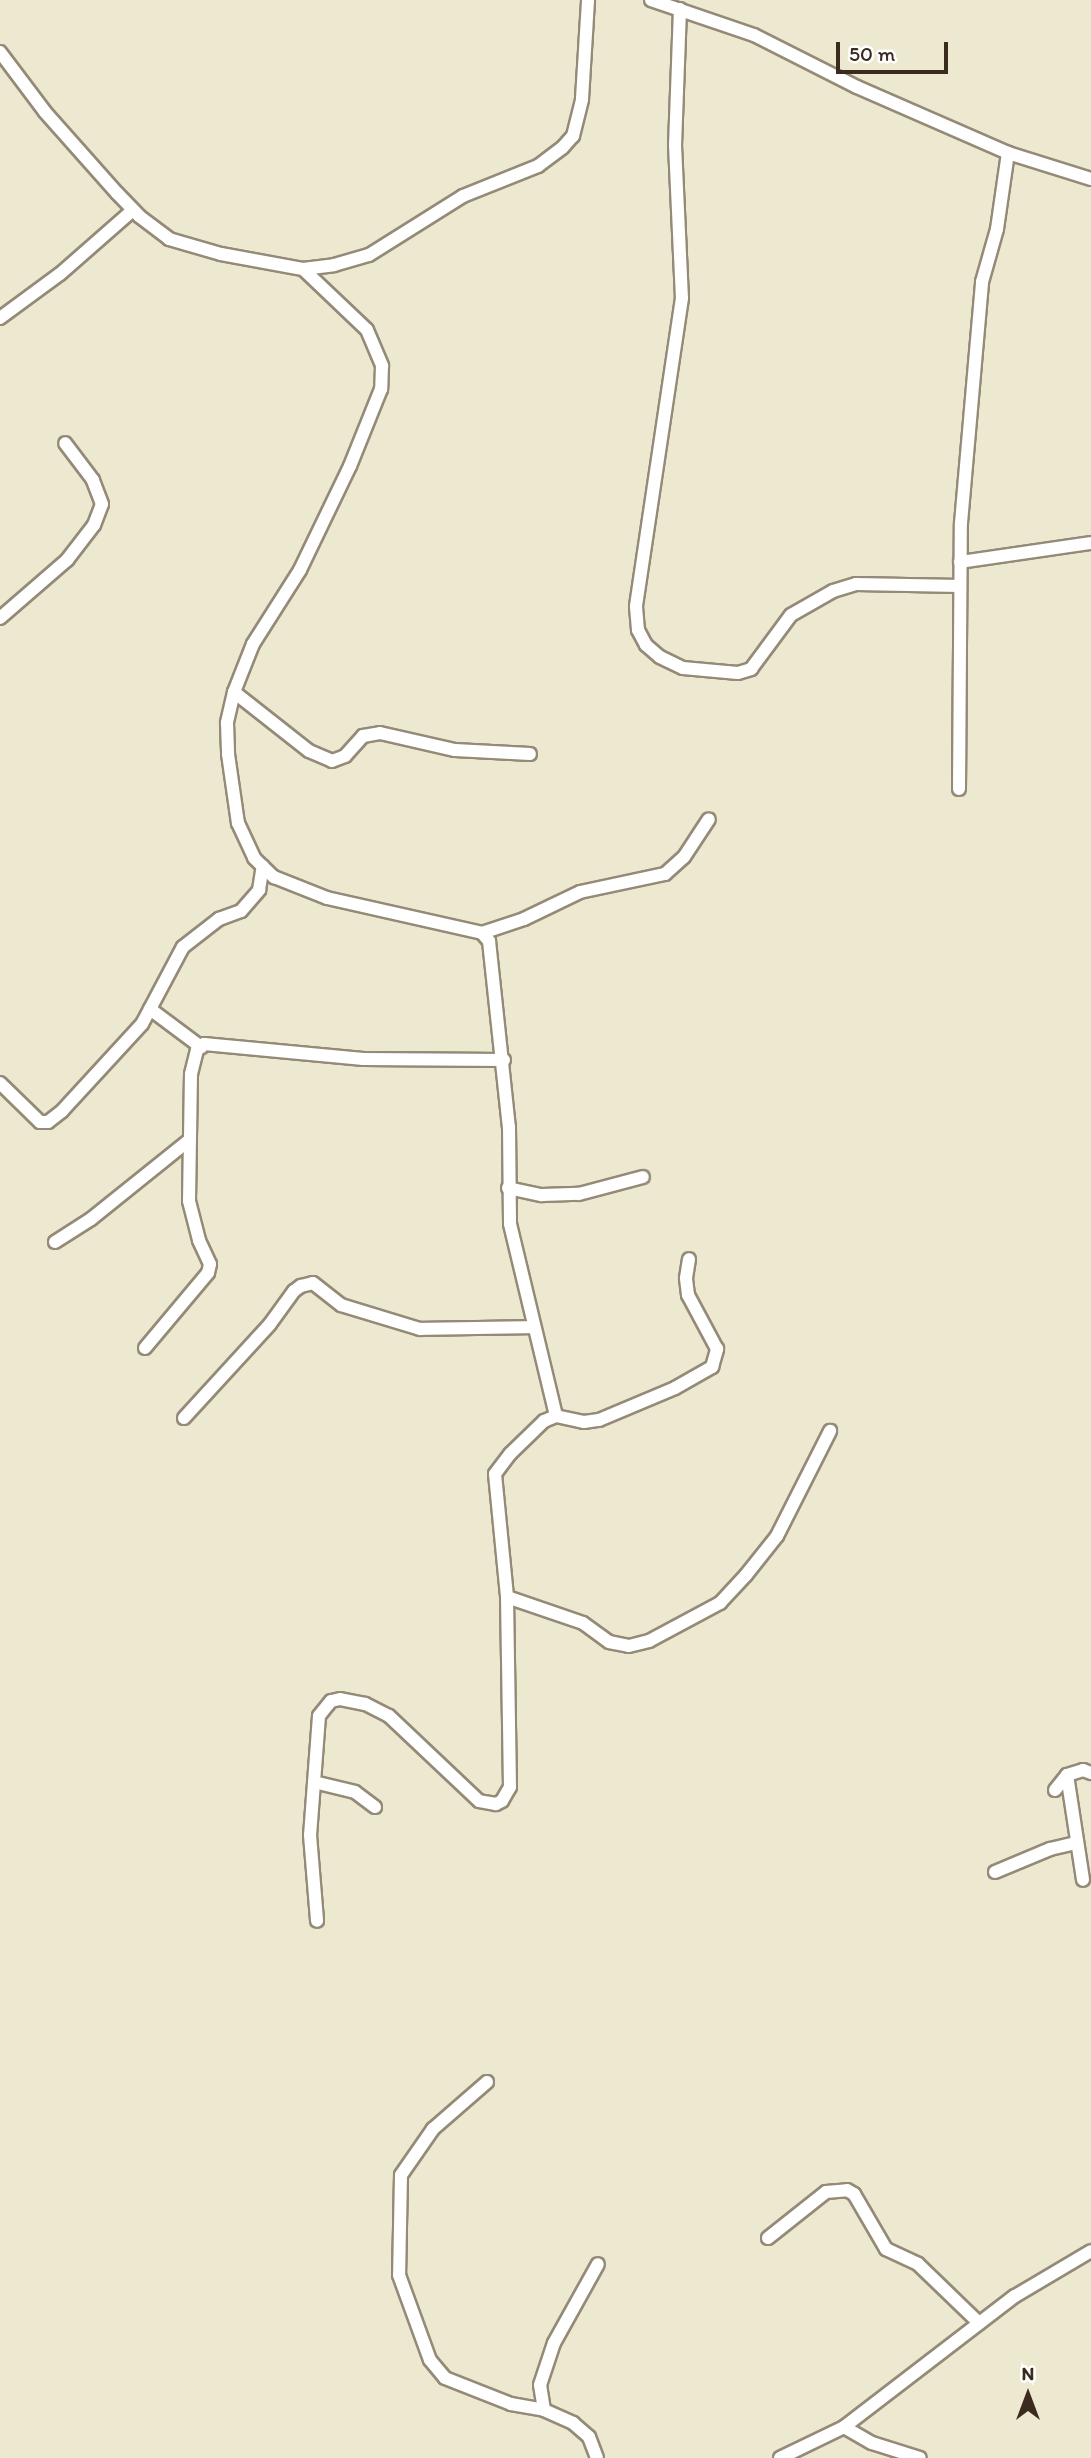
<!DOCTYPE html>
<html>
<head>
<meta charset="utf-8">
<style>
	body { margin:0 }
	#map { position:relative; width:1091px; height:2458px; overflow:hidden; background:#ede9d0; font-family:Itim,sans-serif }
	div>[style] { position:absolute }
	.roads { filter:drop-shadow(2px 0 #948a77) drop-shadow(-2px 0 #948a77) drop-shadow(0 2px #948a77) drop-shadow(0 -2px #948a77) }
	.minor>* { height:12px; margin:-6px; padding:0 6px; transform-origin:6px; border-radius:6px; background:#fff }
	span { translate:-50% -50%; white-space:nowrap; text-align:center; line-height:1.15; -webkit-text-stroke:5px #fff; paint-order:stroke }
	.north { position:absolute; left:993px; top:2360px; width:70px; height:70px; -webkit-text-stroke:5px #fff; paint-order:stroke; rotate:0deg; font-size:19px; font-weight:700; line-height:28px; text-align:center; color:#3b2a1e }
	.north::after { content:''; display:block; margin:auto; width:24px; height:32px; background:#3b2a1e; clip-path:polygon(50% 0,100% 100%,50% 72%,0 100%) }
	.scale { position:absolute; left:836px; top:42px; width:112px; height:32px; box-sizing:border-box; border:4px solid #3b2a1e; border-top:0; padding-left:9px; font-size:21px; line-height:24px; white-space:nowrap; color:#3b2a1e; -webkit-text-stroke:5px #fff; paint-order:stroke }
</style>
</head>
<body>
<div id="map">
	<div class="roads">
		<div class="minor">
			<div style="left:651px;top:0;width:109px;rotate:18.8deg"></div>
			<div style="left:754px;top:35px;width:115px;rotate:26.8deg"></div>
			<div style="left:857px;top:87px;width:165px;rotate:23.6deg"></div>
			<div style="left:1008px;top:153px;width:87px;rotate:17.4deg"></div>
			<div style="left:680px;top:9px;width:136px;rotate:92.1deg"></div>
			<div style="left:675px;top:145px;width:153px;rotate:87.4deg"></div>
			<div style="left:682px;top:298px;width:312px;rotate:98.5deg"></div>
			<div style="left:636px;top:607px;width:23px;rotate:85deg"></div>
			<div style="left:638px;top:630px;width:17px;rotate:62deg"></div>
			<div style="left:646px;top:645px;width:18px;rotate:41deg"></div>
			<div style="left:660px;top:657px;width:25px;rotate:26deg"></div>
			<div style="left:683px;top:668px;width:55px;rotate:5.2deg"></div>
			<div style="left:738px;top:673px;width:14px;rotate:-17deg"></div>
			<div style="left:751px;top:669px;width:67px;rotate:-53.5deg"></div>
			<div style="left:791px;top:615px;width:48px;rotate:-29.7deg"></div>
			<div style="left:833px;top:591px;width:24px;rotate:-17deg"></div>
			<div style="left:856px;top:584px;width:104px;rotate:1.1deg"></div>
			<div style="left:0;top:52px;width:75px;rotate:53.1deg"></div>
			<div style="left:45px;top:112px;width:108px;rotate:48.4deg"></div>
			<div style="left:117px;top:193px;width:32px;rotate:46deg"></div>
			<div style="left:139px;top:216px;width:38px;rotate:37deg"></div>
			<div style="left:169px;top:239px;width:54px;rotate:16.1deg"></div>
			<div style="left:221px;top:254px;width:83px;rotate:10.4deg"></div>
			<div style="left:303px;top:269px;width:88px;rotate:43.6deg"></div>
			<div style="left:367px;top:330px;width:39px;rotate:67deg"></div>
			<div style="left:382px;top:366px;width:23px;rotate:92deg"></div>
			<div style="left:381px;top:389px;width:83px;rotate:111.9deg"></div>
			<div style="left:350px;top:466px;width:115px;rotate:115.7deg"></div>
			<div style="left:300px;top:570px;width:88px;rotate:122.4deg"></div>
			<div style="left:253px;top:644px;width:52px;rotate:111.6deg"></div>
			<div style="left:234px;top:692px;width:32px;rotate:103deg"></div>
			<div style="left:227px;top:723px;width:31px;rotate:88deg"></div>
			<div style="left:228px;top:754px;width:70px;rotate:81.8deg"></div>
			<div style="left:238px;top:823px;width:38px;rotate:65deg"></div>
			<div style="left:254px;top:858px;width:28px;rotate:44deg"></div>
			<div style="left:274px;top:877px;width:57px;rotate:21.6deg"></div>
			<div style="left:327px;top:898px;width:159px;rotate:12.7deg"></div>
			<div style="left:482px;top:933px;width:11px;rotate:49deg"></div>
			<div style="left:489px;top:941px;width:187px;rotate:83.9deg"></div>
			<div style="left:509px;top:1127px;width:97px;rotate:89.4deg"></div>
			<div style="left:510px;top:1224px;width:197px;rotate:76.5deg"></div>
			<div style="left:556px;top:1416px;width:13px;rotate:157deg"></div>
			<div style="left:544px;top:1421px;width:47px;rotate:135.9deg"></div>
			<div style="left:510px;top:1454px;width:25px;rotate:127deg"></div>
			<div style="left:495px;top:1474px;width:124px;rotate:84.4deg"></div>
			<div style="left:507px;top:1597px;width:190px;rotate:89.1deg"></div>
			<div style="left:510px;top:1787px;width:16px;rotate:120deg"></div>
			<div style="left:502px;top:1801px;width:7px;rotate:153deg"></div>
			<div style="left:496px;top:1804px;width:17px;rotate:-170deg"></div>
			<div style="left:479px;top:1801px;width:124px;rotate:-136.6deg"></div>
			<div style="left:389px;top:1716px;width:27px;rotate:-153deg"></div>
			<div style="left:365px;top:1704px;width:25px;rotate:-169deg"></div>
			<div style="left:340px;top:1699px;width:9px;rotate:167deg"></div>
			<div style="left:331px;top:1701px;width:19px;rotate:129deg"></div>
			<div style="left:319px;top:1716px;width:119px;rotate:94.3deg"></div>
			<div style="left:310px;top:1835px;width:86px;rotate:85.3deg"></div>
			<div style="left:303px;top:269px;width:31px;rotate:-7deg"></div>
			<div style="left:334px;top:265px;width:36px;rotate:-16deg"></div>
			<div style="left:369px;top:255px;width:111px;rotate:-32.1deg"></div>
			<div style="left:463px;top:196px;width:81px;rotate:-21.8deg"></div>
			<div style="left:538px;top:166px;width:31px;rotate:-37deg"></div>
			<div style="left:563px;top:147px;width:15px;rotate:-48deg"></div>
			<div style="left:573px;top:136px;width:38px;rotate:-76deg"></div>
			<div style="left:582px;top:99px;width:99px;rotate:-86.5deg"></div>
			<div style="left:0;top:318px;width:74px;rotate:-36.3deg"></div>
			<div style="left:60px;top:274px;width:97px;rotate:-41.2deg"></div>
			<div style="left:960px;top:562px;width:132px;rotate:-8.3deg"></div>
			<div style="left:0;top:618px;width:89px;rotate:-40.9deg"></div>
			<div style="left:67px;top:560px;width:44px;rotate:-52.4deg"></div>
			<div style="left:94px;top:525px;width:22px;rotate:-69deg"></div>
			<div style="left:102px;top:504px;width:26px;rotate:-111deg"></div>
			<div style="left:93px;top:480px;width:46px;rotate:-127.1deg"></div>
			<div style="left:234px;top:692px;width:95px;rotate:38.2deg"></div>
			<div style="left:309px;top:751px;width:25px;rotate:23deg"></div>
			<div style="left:332px;top:761px;width:14px;rotate:-21deg"></div>
			<div style="left:345px;top:756px;width:27px;rotate:-48deg"></div>
			<div style="left:363px;top:736px;width:17px;rotate:-10deg"></div>
			<div style="left:380px;top:733px;width:77px;rotate:12.8deg"></div>
			<div style="left:455px;top:750px;width:75px;rotate:3.1deg"></div>
			<div style="left:959px;top:789px;width:266px;rotate:-89.6deg"></div>
			<div style="left:961px;top:523px;width:242px;rotate:-85deg"></div>
			<div style="left:982px;top:282px;width:55px;rotate:-74.2deg"></div>
			<div style="left:997px;top:229px;width:77px;rotate:-81.8deg"></div>
			<div style="left:482px;top:933px;width:44px;rotate:-18.4deg"></div>
			<div style="left:524px;top:919px;width:62px;rotate:-25.7deg"></div>
			<div style="left:580px;top:892px;width:87px;rotate:-12deg"></div>
			<div style="left:665px;top:874px;width:25px;rotate:-42deg"></div>
			<div style="left:684px;top:857px;width:45px;rotate:-56.7deg"></div>
			<div style="left:150px;top:1009px;width:64px;rotate:36.7deg"></div>
			<div style="left:0;top:1083px;width:56px;rotate:44.3deg"></div>
			<div style="left:40px;top:1122px;width:8px"></div>
			<div style="left:48px;top:1122px;width:18px;rotate:-38deg"></div>
			<div style="left:62px;top:1111px;width:118px;rotate:-47.4deg"></div>
			<div style="left:142px;top:1024px;width:87px;rotate:-62deg"></div>
			<div style="left:183px;top:947px;width:46px;rotate:-37.9deg"></div>
			<div style="left:219px;top:919px;width:23px;rotate:-20deg"></div>
			<div style="left:241px;top:911px;width:28px;rotate:-49deg"></div>
			<div style="left:259px;top:890px;width:24px;rotate:-81deg"></div>
			<div style="left:508px;top:1188px;width:35px;rotate:12deg"></div>
			<div style="left:542px;top:1195px;width:37px;rotate:-2deg"></div>
			<div style="left:579px;top:1194px;width:66px;rotate:-14.9deg"></div>
			<div style="left:55px;top:1242px;width:43px;rotate:-32.6deg"></div>
			<div style="left:91px;top:1219px;width:124px;rotate:-38.8deg"></div>
			<div style="left:145px;top:1348px;width:98px;rotate:-50deg"></div>
			<div style="left:208px;top:1273px;width:9px;rotate:-77deg"></div>
			<div style="left:210px;top:1264px;width:26px;rotate:-115deg"></div>
			<div style="left:199px;top:1240px;width:40px;rotate:-104.4deg"></div>
			<div style="left:189px;top:1201px;width:127px;rotate:-89.1deg"></div>
			<div style="left:191px;top:1074px;width:25px;rotate:-76deg"></div>
			<div style="left:197px;top:1050px;width:9px;rotate:-41deg"></div>
			<div style="left:204px;top:1044px;width:160px;rotate:5.4deg"></div>
			<div style="left:363px;top:1059px;width:141px;rotate:0.4deg"></div>
			<div style="left:556px;top:1416px;width:29px;rotate:12deg"></div>
			<div style="left:584px;top:1422px;width:15px;rotate:-8deg"></div>
			<div style="left:599px;top:1420px;width:82px;rotate:-22.8deg"></div>
			<div style="left:675px;top:1388px;width:43px;rotate:-29.6deg"></div>
			<div style="left:712px;top:1367px;width:19px;rotate:-74deg"></div>
			<div style="left:717px;top:1349px;width:61px;rotate:-118.2deg"></div>
			<div style="left:688px;top:1295px;width:17px;rotate:-97deg"></div>
			<div style="left:686px;top:1278px;width:19px;rotate:-81deg"></div>
			<div style="left:184px;top:1418px;width:127px;rotate:-47.5deg"></div>
			<div style="left:270px;top:1324px;width:41px;rotate:-54deg"></div>
			<div style="left:294px;top:1291px;width:9px;rotate:-36deg"></div>
			<div style="left:301px;top:1286px;width:12px;rotate:-14deg"></div>
			<div style="left:313px;top:1283px;width:36px;rotate:38deg"></div>
			<div style="left:341px;top:1305px;width:83px;rotate:16.9deg"></div>
			<div style="left:420px;top:1329px;width:113px;rotate:-1deg"></div>
			<div style="left:507px;top:1597px;width:80px;rotate:18.9deg"></div>
			<div style="left:583px;top:1623px;width:32px;rotate:36deg"></div>
			<div style="left:609px;top:1642px;width:20px;rotate:11deg"></div>
			<div style="left:629px;top:1646px;width:21px;rotate:-14deg"></div>
			<div style="left:649px;top:1641px;width:81px;rotate:-28.2deg"></div>
			<div style="left:720px;top:1603px;width:38px;rotate:-47deg"></div>
			<div style="left:746px;top:1575px;width:50px;rotate:-51.5deg"></div>
			<div style="left:777px;top:1536px;width:118px;rotate:-63.2deg"></div>
			<div style="left:1067px;top:1775px;width:106px;rotate:81.3deg"></div>
			<div style="left:314px;top:1782px;width:42px;rotate:13.7deg"></div>
			<div style="left:355px;top:1792px;width:25px;rotate:37deg"></div>
			<div style="left:1055px;top:1790px;width:19px;rotate:-51deg"></div>
			<div style="left:1067px;top:1775px;width:17px;rotate:-17deg"></div>
			<div style="left:1083px;top:1770px;width:9px;rotate:21deg"></div>
			<div style="left:995px;top:1872px;width:60px;rotate:-22.7deg"></div>
			<div style="left:1050px;top:1849px;width:27px;rotate:-13deg"></div>
			<div style="left:487px;top:2082px;width:72px;rotate:139deg"></div>
			<div style="left:433px;top:2129px;width:56px;rotate:124.8deg"></div>
			<div style="left:401px;top:2175px;width:100px;rotate:91.1deg"></div>
			<div style="left:399px;top:2275px;width:90px;rotate:70deg"></div>
			<div style="left:430px;top:2360px;width:23px;rotate:50deg"></div>
			<div style="left:445px;top:2378px;width:71px;rotate:21.5deg"></div>
			<div style="left:511px;top:2404px;width:34px;rotate:10deg"></div>
			<div style="left:544px;top:2410px;width:32px;rotate:24deg"></div>
			<div style="left:573px;top:2423px;width:21px;rotate:41deg"></div>
			<div style="left:589px;top:2437px;width:22px;rotate:69deg"></div>
			<div style="left:768px;top:2238px;width:74px;rotate:-38.4deg"></div>
			<div style="left:826px;top:2192px;width:21px;rotate:-5deg"></div>
			<div style="left:847px;top:2190px;width:8px;rotate:30deg"></div>
			<div style="left:854px;top:2194px;width:64px;rotate:59.8deg"></div>
			<div style="left:886px;top:2249px;width:35px;rotate:25deg"></div>
			<div style="left:918px;top:2264px;width:85px;rotate:44deg"></div>
			<div style="left:544px;top:2410px;width:25px;rotate:-99deg"></div>
			<div style="left:540px;top:2385px;width:44px;rotate:-71.6deg"></div>
			<div style="left:554px;top:2343px;width:90px;rotate:-60.9deg"></div>
			<div style="left:844px;top:2427px;width:32px;rotate:30deg"></div>
			<div style="left:872px;top:2443px;width:50px;rotate:17.4deg"></div>
			<div style="left:780px;top:2458px;width:71px;rotate:-25.8deg"></div>
			<div style="left:844px;top:2427px;width:215px;rotate:-37.5deg"></div>
			<div style="left:1015px;top:2296px;width:88px;rotate:-30.6deg"></div>
		</div>
	</div>
	<div class="north">N</div>
	<div class="scale">50 m</div>
</div>
</body>
</html>
